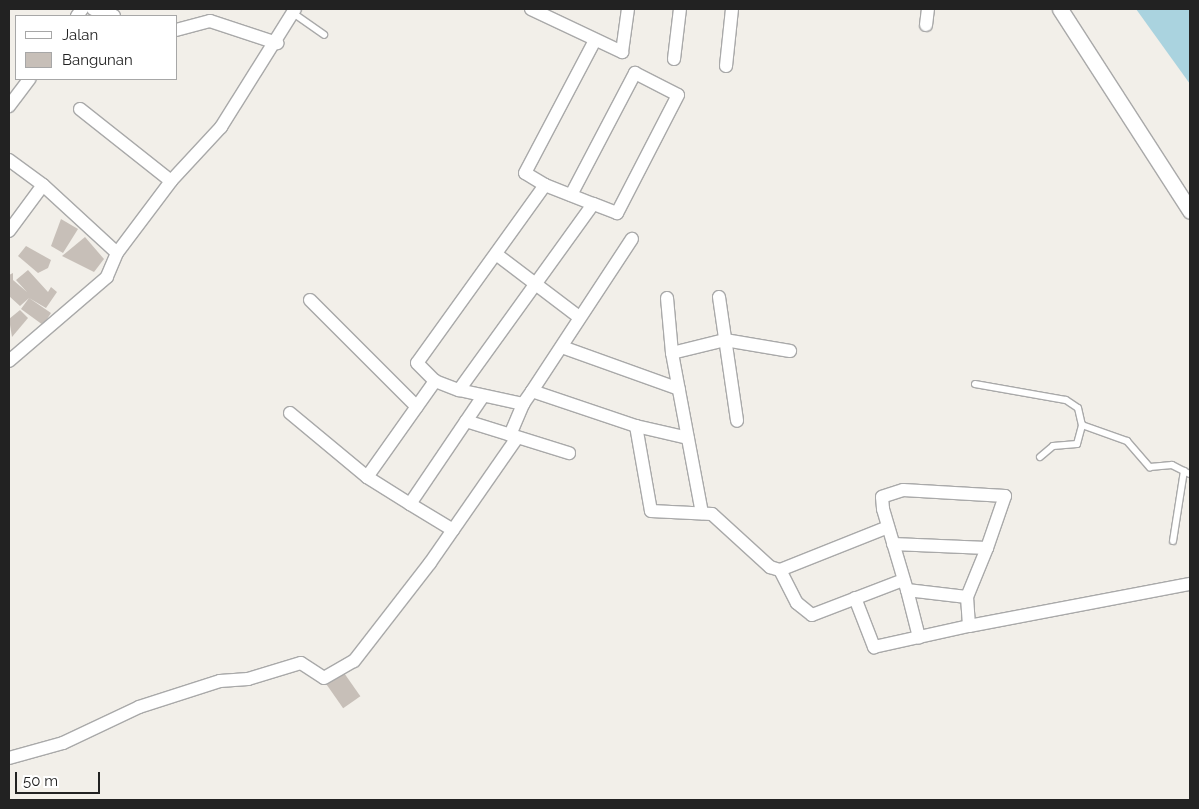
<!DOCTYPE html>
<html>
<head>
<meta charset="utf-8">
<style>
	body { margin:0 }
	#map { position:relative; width:1199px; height:809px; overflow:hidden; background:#f2efe9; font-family:Raleway,sans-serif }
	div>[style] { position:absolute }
	.water>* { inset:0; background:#aad3df }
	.building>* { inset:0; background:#c7bfb8; transform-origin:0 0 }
	.roads { filter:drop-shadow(1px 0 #a9a9a9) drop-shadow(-1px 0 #a9a9a9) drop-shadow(0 1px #a9a9a9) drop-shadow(0 -1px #a9a9a9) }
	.service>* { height:6px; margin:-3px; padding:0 3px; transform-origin:3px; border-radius:3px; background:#fff }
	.minor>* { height:12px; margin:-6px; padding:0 6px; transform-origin:6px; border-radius:6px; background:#fff }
	.tertiary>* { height:15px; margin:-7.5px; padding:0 7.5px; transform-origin:7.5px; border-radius:7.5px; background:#fff }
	span { translate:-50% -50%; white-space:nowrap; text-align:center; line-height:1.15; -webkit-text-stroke:4px #fff; paint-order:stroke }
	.frame { position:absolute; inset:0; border:10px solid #222; pointer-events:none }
	.legend { position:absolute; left:15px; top:15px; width:162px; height:65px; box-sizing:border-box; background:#fff; border:1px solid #a7a7a7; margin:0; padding:6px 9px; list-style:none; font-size:15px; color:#222 }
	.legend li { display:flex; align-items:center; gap:10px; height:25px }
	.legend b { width:25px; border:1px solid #a7a7a7 }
	.scale { position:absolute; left:15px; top:772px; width:85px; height:22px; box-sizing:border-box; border:2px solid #222; border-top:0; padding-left:6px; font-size:15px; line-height:18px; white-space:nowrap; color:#222; -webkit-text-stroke:4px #fff; paint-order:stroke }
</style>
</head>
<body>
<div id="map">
	<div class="water">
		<div style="clip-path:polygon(1136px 9px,1190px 9px,1190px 84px)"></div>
	</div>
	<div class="building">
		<div style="clip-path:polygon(61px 219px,78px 229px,63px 253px,51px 246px)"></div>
		<div style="clip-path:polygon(85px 237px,104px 259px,94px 272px,62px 256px)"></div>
		<div style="clip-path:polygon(26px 246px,51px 260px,48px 268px,38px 273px,18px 256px)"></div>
		<div style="clip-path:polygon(28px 270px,48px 292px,51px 287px,57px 292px,46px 308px,29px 298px,51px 313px,43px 325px,21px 309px,29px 298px,20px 306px,9px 296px,9px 275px,13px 273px,13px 280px,27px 292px,16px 280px)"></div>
		<div style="clip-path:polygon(20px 310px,28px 318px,12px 337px,9px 319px)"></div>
		<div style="left:342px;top:670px;width:32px;height:21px;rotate:55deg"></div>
	</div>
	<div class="roads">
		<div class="service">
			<div style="left:293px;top:13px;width:38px;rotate:35deg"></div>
			<div style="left:975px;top:384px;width:92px;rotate:10deg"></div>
			<div style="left:1066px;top:400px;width:14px;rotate:34deg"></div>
			<div style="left:1078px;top:408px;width:17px;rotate:77deg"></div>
			<div style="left:1040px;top:457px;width:17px;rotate:-40deg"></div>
			<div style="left:1053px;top:446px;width:24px;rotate:-5deg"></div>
			<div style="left:1077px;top:444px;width:20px;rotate:-75deg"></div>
			<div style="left:1082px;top:425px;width:48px;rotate:19.6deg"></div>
			<div style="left:1127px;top:441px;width:35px;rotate:49deg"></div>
			<div style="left:1150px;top:467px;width:22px;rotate:-5deg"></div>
			<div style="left:1172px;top:465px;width:20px;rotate:27deg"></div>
			<div style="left:1173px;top:541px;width:71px;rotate:-81.1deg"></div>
		</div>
		<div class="minor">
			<div style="left:93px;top:9px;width:22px;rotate:18deg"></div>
			<div style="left:531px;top:9px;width:101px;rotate:25.3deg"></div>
			<div style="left:622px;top:52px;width:43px;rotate:-82.1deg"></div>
			<div style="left:77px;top:16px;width:9px;rotate:-54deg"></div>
			<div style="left:926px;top:25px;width:16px;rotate:-83deg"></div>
			<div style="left:176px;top:30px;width:35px;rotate:-15deg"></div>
			<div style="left:210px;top:21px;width:71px;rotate:18.2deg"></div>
			<div style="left:674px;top:59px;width:50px;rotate:-83.2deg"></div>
			<div style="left:726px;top:66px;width:57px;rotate:-84deg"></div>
			<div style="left:9px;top:106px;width:34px;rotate:-53deg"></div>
			<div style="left:80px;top:109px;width:116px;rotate:38.4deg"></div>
			<div style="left:9px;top:160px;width:42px;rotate:36.3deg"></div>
			<div style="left:43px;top:185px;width:100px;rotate:42.6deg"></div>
			<div style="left:117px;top:253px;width:26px;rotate:113deg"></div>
			<div style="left:107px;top:277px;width:129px;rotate:139.4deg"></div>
			<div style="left:545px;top:185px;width:23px;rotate:-149deg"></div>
			<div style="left:525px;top:173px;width:150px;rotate:-62.2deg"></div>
			<div style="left:571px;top:195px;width:138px;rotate:-62.3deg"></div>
			<div style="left:635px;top:73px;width:48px;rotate:27.1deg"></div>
			<div style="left:678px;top:95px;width:133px;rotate:117.3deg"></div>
			<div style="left:617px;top:213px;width:26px;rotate:-159deg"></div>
			<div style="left:593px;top:204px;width:52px;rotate:-158.4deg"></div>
			<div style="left:545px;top:185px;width:219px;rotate:125.7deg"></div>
			<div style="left:417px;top:363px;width:25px;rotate:45deg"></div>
			<div style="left:435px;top:381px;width:26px;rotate:21deg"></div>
			<div style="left:459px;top:390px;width:66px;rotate:12.3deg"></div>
			<div style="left:523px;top:404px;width:16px;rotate:-55deg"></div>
			<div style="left:532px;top:391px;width:110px;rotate:18.6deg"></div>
			<div style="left:636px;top:426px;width:53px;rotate:13deg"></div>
			<div style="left:9px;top:231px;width:57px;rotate:-53.5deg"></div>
			<div style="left:117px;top:253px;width:90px;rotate:-53.1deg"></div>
			<div style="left:171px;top:181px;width:74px;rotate:-47.2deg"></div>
			<div style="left:221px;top:127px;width:139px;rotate:-57.9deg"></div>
			<div style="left:496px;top:254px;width:104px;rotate:37.2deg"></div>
			<div style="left:719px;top:297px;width:125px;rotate:81.7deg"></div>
			<div style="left:667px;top:298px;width:55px;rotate:84.8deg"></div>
			<div style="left:672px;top:353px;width:163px;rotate:79.4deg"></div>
			<div style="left:310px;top:300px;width:151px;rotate:45deg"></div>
			<div style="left:562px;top:347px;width:124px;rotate:19.7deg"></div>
			<div style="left:672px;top:353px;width:55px;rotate:-13.8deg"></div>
			<div style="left:725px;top:340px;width:66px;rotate:9.6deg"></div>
			<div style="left:459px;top:390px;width:229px;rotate:-54.2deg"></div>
			<div style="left:532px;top:391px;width:182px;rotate:-56.7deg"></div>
			<div style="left:290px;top:413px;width:100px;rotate:39.7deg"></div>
			<div style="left:466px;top:421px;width:108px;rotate:17.3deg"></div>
			<div style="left:636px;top:426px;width:86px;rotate:80deg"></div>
			<div style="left:651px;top:511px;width:61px;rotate:2.8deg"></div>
			<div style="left:712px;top:514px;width:79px;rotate:42.4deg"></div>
			<div style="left:770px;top:567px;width:10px;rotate:17deg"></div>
			<div style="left:780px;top:570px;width:116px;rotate:-21.7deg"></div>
			<div style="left:510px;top:435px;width:34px;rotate:-67deg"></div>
			<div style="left:410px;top:504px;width:51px;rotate:-147.9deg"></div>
			<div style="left:367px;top:477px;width:118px;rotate:-54.7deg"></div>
			<div style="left:453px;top:530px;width:50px;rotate:-148.8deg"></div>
			<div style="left:410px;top:504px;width:130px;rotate:-55.9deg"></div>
			<div style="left:893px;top:544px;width:94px;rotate:2.4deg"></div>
			<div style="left:987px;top:548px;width:55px;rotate:-70.9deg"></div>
			<div style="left:1005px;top:496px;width:102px;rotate:-176.6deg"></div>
			<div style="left:903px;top:490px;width:22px;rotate:162deg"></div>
			<div style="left:882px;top:497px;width:12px;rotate:85deg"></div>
			<div style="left:883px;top:509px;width:84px;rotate:73.5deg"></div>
			<div style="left:907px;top:590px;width:60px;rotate:6.7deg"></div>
			<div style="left:967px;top:597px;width:29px;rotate:86deg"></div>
			<div style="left:969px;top:626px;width:225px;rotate:-10.8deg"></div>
			<div style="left:780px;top:570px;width:37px;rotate:63deg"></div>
			<div style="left:797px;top:603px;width:19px;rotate:39deg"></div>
			<div style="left:812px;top:615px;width:97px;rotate:-21deg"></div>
			<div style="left:907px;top:590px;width:49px;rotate:75.7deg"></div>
			<div style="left:967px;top:597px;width:53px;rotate:-67.8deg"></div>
			<div style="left:855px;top:598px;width:53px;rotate:68.8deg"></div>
			<div style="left:874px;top:647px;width:97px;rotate:-12.5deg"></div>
			<div style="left:9px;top:758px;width:56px;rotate:-15.5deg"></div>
			<div style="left:63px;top:743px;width:84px;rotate:-25.3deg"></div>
			<div style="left:139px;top:707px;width:85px;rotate:-17.8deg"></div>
			<div style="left:220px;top:681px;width:28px;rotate:-4deg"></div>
			<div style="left:248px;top:679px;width:55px;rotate:-16.8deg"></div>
			<div style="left:301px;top:663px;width:27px;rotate:33deg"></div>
			<div style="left:324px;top:678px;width:34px;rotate:-30deg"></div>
			<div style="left:354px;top:661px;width:124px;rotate:-52.2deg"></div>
			<div style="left:430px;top:563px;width:152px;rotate:-55.2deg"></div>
		</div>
		<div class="tertiary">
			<div style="left:1060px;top:9px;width:240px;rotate:57.2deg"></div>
		</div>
	</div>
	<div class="frame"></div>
	<ul class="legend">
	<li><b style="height:6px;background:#fff"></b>Jalan</li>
	<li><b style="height:14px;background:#c7bfb8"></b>Bangunan</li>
	</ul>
	<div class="scale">50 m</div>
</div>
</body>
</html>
